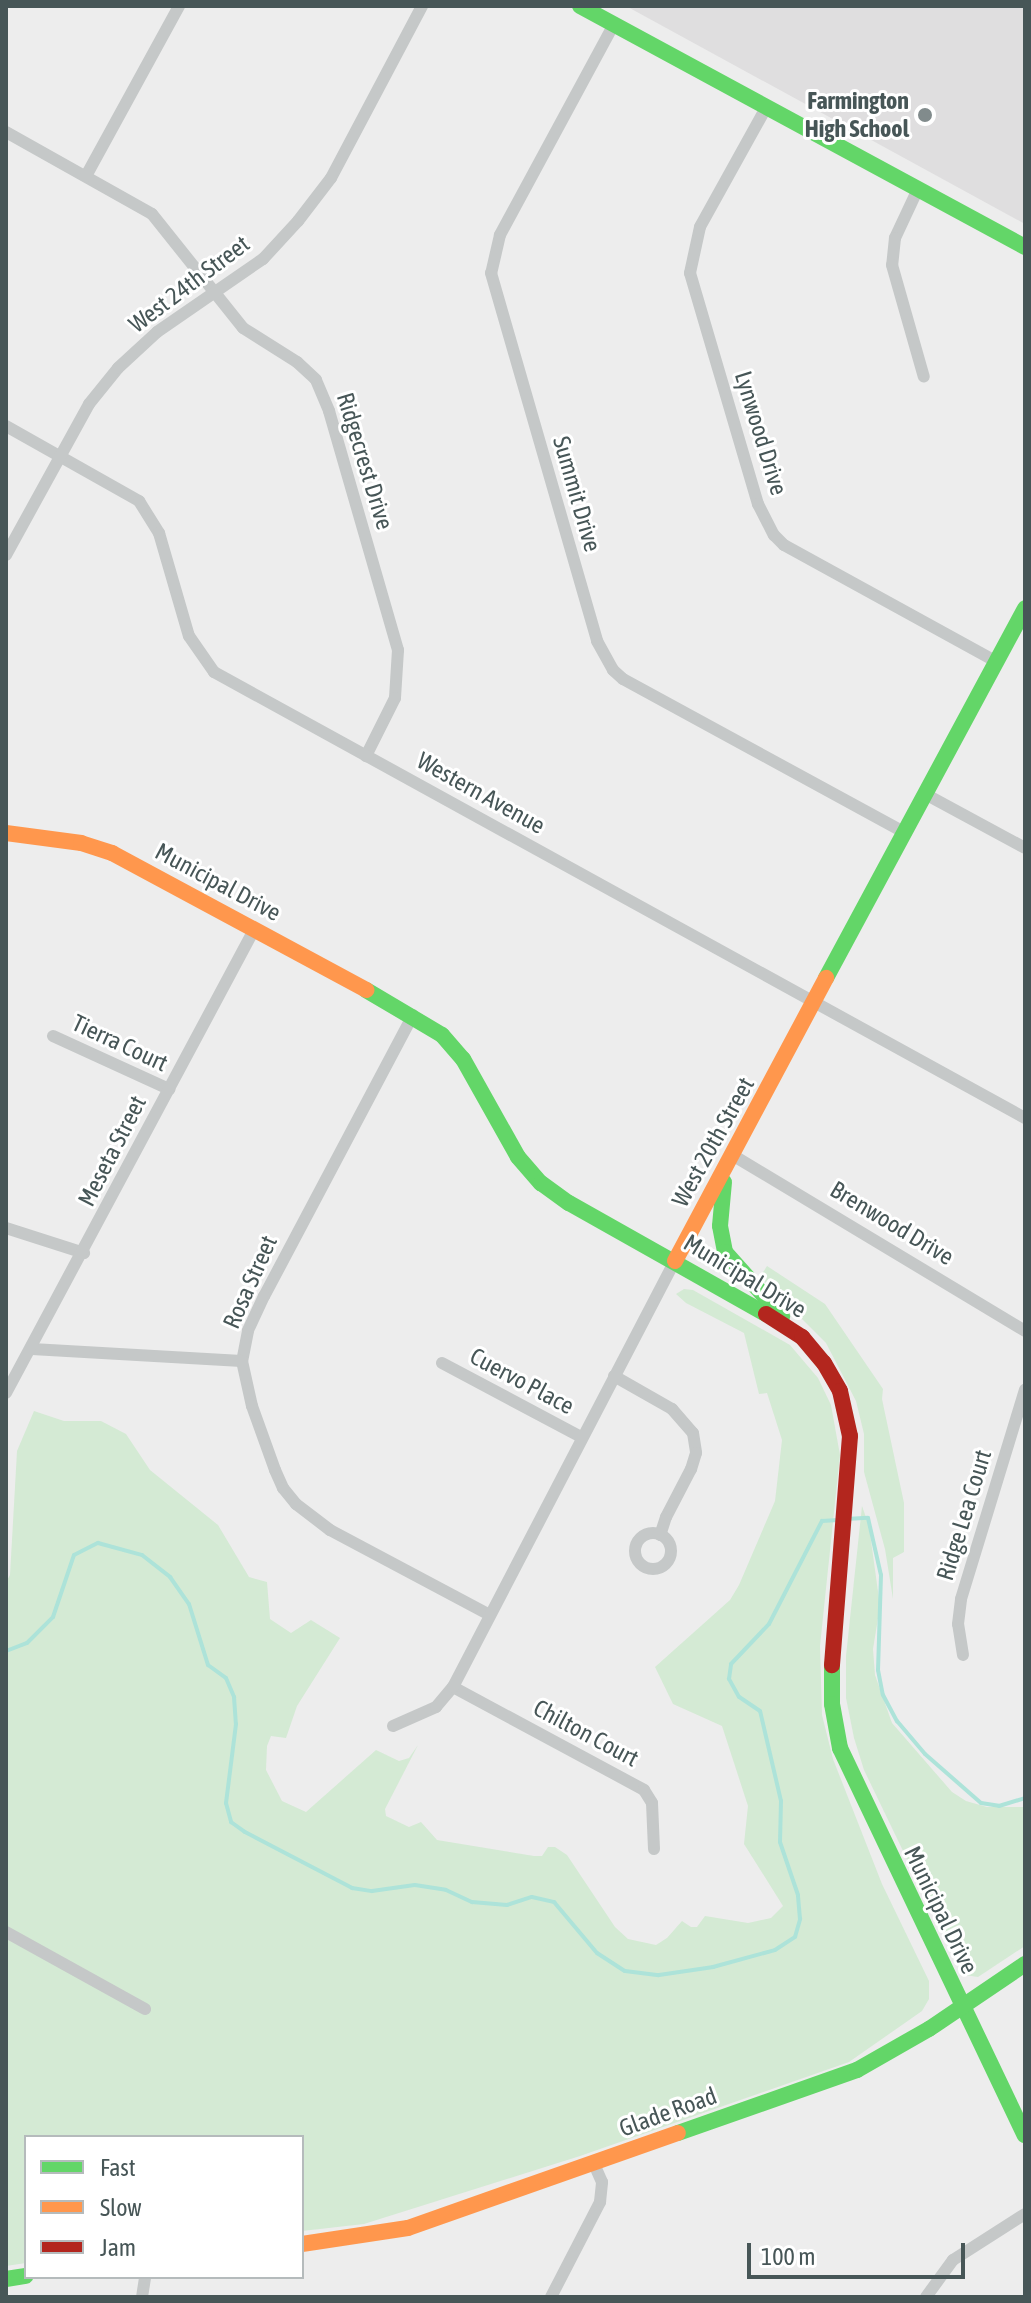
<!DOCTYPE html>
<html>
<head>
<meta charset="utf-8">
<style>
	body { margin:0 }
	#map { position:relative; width:1031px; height:2303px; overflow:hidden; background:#ededed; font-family:"Asap Condensed",sans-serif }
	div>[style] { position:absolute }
	.education>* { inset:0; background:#dfdedf }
	.green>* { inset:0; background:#d4ead4 }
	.stream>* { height:4px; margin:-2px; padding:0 2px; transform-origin:2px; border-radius:2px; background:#ade3d9 }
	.street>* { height:12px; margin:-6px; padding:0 6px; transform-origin:6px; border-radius:6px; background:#c5c8c8 }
	.street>.ring { margin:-6px; padding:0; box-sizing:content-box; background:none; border:12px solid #c5c8c8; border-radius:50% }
	.fast>* { height:16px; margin:-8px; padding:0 8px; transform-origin:8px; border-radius:8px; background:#63d668 }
	.slow>* { height:16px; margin:-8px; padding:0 8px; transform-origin:8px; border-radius:8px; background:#ff974d }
	.jam>* { height:16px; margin:-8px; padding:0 8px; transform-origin:8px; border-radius:8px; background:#b3261e }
	.dots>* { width:22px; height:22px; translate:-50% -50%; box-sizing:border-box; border:4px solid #fff; border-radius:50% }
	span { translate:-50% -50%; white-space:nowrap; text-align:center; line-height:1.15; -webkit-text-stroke:6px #fff; paint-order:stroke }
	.poi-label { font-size:24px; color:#475657; font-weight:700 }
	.right { translate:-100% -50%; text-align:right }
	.street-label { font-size:24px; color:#475657 }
	.frame { position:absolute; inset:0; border:8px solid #475657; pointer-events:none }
	.legend { position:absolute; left:24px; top:2135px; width:280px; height:144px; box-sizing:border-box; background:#fff; border:2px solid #b5bbbc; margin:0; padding:10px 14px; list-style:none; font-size:24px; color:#475657 }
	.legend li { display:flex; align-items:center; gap:16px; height:40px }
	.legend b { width:40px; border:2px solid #b5bbbc }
	.scale { position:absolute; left:747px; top:2243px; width:218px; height:36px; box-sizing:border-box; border:4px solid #475657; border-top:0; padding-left:10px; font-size:24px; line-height:28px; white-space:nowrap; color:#475657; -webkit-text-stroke:6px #fff; paint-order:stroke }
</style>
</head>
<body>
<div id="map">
	<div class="education">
		<div style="clip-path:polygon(626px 6px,1025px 6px,1025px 224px)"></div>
	</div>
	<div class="green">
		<div style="clip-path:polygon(767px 1266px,825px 1304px,883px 1389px,882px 1399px,904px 1503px,904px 1552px,893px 1558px,893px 1599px,885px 1549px,864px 1472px,864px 1434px,856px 1401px,826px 1343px,760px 1277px)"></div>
		<div style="clip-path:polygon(684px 1289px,693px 1290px,790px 1345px,818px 1378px,831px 1405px,840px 1455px,820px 1646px,822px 1715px,833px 1759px,882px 1884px,929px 1981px,929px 1999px,922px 2011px,849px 2062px,580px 2156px,364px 2224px,302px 2231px,302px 2137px,26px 2137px,26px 2263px,6px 2266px,6px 1582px,10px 1575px,17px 1451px,34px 1411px,64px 1421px,101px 1421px,126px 1434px,150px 1470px,218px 1525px,249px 1577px,267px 1582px,270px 1619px,291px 1633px,311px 1620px,340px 1638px,297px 1706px,286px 1738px,271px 1736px,267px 1746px,266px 1770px,282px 1801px,306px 1812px,376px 1750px,399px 1761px,409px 1758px,418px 1745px,385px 1809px,386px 1816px,409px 1827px,421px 1822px,437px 1840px,534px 1856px,542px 1856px,548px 1847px,555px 1847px,567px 1855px,615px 1927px,628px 1939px,656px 1945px,667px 1938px,682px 1921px,691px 1927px,697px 1927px,705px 1916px,748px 1923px,771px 1918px,783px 1906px,744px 1844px,748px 1806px,722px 1726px,673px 1704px,655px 1667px,730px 1600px,739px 1585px,775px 1501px,782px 1440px,767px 1393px,759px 1394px,744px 1333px,686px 1303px,676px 1294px)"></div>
		<div style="clip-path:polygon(862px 1506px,869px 1526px,880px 1606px,873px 1649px,875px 1675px,892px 1723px,952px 1792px,966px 1801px,987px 1807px,1025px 1807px,1025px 1946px,978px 1977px,965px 1975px,960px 1969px,864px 1770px,854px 1738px,846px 1698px,846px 1656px)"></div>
	</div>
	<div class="stream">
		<div style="left:846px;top:1519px;width:22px;rotate:-3deg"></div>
		<div style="left:868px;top:1518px;width:58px;rotate:77.2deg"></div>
		<div style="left:881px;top:1575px;width:95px;rotate:91.8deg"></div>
		<div style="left:878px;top:1670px;width:25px;rotate:79deg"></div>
		<div style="left:883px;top:1695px;width:30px;rotate:62deg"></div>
		<div style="left:897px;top:1721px;width:43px;rotate:49.7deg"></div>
		<div style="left:925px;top:1754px;width:74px;rotate:41.2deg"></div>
		<div style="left:981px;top:1803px;width:18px;rotate:9deg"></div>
		<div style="left:999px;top:1806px;width:27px;rotate:-17deg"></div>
		<div style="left:6px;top:1651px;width:22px;rotate:-21deg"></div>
		<div style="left:27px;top:1643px;width:37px;rotate:-45deg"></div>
		<div style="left:53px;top:1617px;width:65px;rotate:-71.3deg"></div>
		<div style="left:74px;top:1555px;width:27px;rotate:-27deg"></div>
		<div style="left:98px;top:1543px;width:46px;rotate:15.3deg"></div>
		<div style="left:142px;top:1555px;width:36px;rotate:38deg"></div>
		<div style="left:170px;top:1577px;width:33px;rotate:55deg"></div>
		<div style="left:189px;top:1604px;width:64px;rotate:72.7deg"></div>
		<div style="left:208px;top:1665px;width:22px;rotate:36deg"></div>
		<div style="left:226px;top:1678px;width:21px;rotate:67deg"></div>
		<div style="left:234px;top:1697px;width:27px;rotate:86deg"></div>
		<div style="left:236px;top:1724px;width:80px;rotate:97.2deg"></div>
		<div style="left:226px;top:1803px;width:20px;rotate:75deg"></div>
		<div style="left:231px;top:1822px;width:17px;rotate:36deg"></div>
		<div style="left:245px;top:1832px;width:121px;rotate:27.6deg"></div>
		<div style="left:352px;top:1888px;width:20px;rotate:9deg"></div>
		<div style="left:372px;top:1891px;width:43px;rotate:-7.9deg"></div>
		<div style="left:415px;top:1885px;width:31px;rotate:9deg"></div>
		<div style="left:446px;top:1890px;width:29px;rotate:25deg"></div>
		<div style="left:472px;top:1902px;width:35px;rotate:5deg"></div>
		<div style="left:507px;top:1905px;width:26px;rotate:-18deg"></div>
		<div style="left:532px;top:1897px;width:23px;rotate:13deg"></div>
		<div style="left:554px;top:1902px;width:67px;rotate:49.9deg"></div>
		<div style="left:597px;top:1953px;width:33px;rotate:33deg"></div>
		<div style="left:625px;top:1971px;width:34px;rotate:7deg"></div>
		<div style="left:659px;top:1975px;width:55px;rotate:-8.4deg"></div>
		<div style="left:713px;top:1967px;width:64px;rotate:-15.3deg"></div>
		<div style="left:775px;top:1950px;width:24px;rotate:-33deg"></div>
		<div style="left:795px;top:1937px;width:19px;rotate:-74deg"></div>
		<div style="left:800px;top:1919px;width:24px;rotate:-95deg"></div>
		<div style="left:798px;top:1895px;width:56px;rotate:-108.8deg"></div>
		<div style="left:780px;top:1842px;width:41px;rotate:-88.6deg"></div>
		<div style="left:781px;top:1801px;width:92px;rotate:-103.1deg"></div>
		<div style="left:760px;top:1711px;width:25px;rotate:-146deg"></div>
		<div style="left:739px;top:1697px;width:21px;rotate:-119deg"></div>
		<div style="left:729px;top:1679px;width:15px;rotate:-82deg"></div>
		<div style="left:731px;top:1664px;width:55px;rotate:-46.5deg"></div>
		<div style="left:769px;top:1624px;width:116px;rotate:-62.8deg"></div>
		<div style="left:822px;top:1521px;width:16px;rotate:-4deg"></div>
	</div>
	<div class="street">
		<div style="left:614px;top:24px;width:240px;rotate:118.4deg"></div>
		<div style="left:500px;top:235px;width:39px;rotate:103deg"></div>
		<div style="left:491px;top:273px;width:383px;rotate:73.9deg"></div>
		<div style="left:597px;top:641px;width:33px;rotate:61deg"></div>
		<div style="left:613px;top:670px;width:13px;rotate:42deg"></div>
		<div style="left:623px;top:679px;width:322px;rotate:28.6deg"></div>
		<div style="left:767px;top:106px;width:138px;rotate:119deg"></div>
		<div style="left:700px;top:227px;width:47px;rotate:102.3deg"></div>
		<div style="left:690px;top:273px;width:241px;rotate:73.6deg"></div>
		<div style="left:758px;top:504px;width:35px;rotate:63deg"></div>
		<div style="left:774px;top:535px;width:14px;rotate:45deg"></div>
		<div style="left:784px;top:545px;width:243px;rotate:28.8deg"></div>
		<div style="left:6px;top:132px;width:167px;rotate:29.3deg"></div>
		<div style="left:152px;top:214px;width:146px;rotate:51.4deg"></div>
		<div style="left:243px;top:328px;width:64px;rotate:32.2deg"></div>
		<div style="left:297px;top:362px;width:26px;rotate:43deg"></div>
		<div style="left:316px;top:380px;width:34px;rotate:67deg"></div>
		<div style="left:329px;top:411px;width:249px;rotate:73.9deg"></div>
		<div style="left:398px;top:650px;width:48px;rotate:93.6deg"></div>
		<div style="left:395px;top:698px;width:65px;rotate:116.6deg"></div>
		<div style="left:86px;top:176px;width:194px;rotate:-61.3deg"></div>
		<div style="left:917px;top:191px;width:52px;rotate:115.1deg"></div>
		<div style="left:895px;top:238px;width:27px;rotate:96deg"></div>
		<div style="left:892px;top:265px;width:116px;rotate:74.1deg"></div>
		<div style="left:6px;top:426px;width:153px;rotate:29.4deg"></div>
		<div style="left:139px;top:501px;width:38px;rotate:58deg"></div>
		<div style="left:159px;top:533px;width:107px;rotate:73.8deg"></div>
		<div style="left:189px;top:636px;width:44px;rotate:55.2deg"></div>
		<div style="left:214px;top:672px;width:926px;rotate:28.81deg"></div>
		<div style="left:6px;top:555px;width:172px;rotate:-61.2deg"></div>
		<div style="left:89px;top:404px;width:46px;rotate:-51.1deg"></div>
		<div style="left:118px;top:368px;width:53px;rotate:-42.7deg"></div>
		<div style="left:157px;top:332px;width:129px;rotate:-34.6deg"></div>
		<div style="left:263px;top:259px;width:52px;rotate:-47.4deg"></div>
		<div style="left:298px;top:221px;width:54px;rotate:-52.5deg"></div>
		<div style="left:331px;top:178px;width:195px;rotate:-62.1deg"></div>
		<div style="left:927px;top:795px;width:111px;rotate:28.4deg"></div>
		<div style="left:413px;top:1015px;width:318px;rotate:117.9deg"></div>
		<div style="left:264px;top:1296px;width:38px;rotate:115deg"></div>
		<div style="left:248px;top:1331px;width:31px;rotate:101deg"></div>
		<div style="left:242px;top:1361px;width:46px;rotate:77.5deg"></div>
		<div style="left:252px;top:1406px;width:68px;rotate:70.2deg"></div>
		<div style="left:275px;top:1470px;width:20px;rotate:66deg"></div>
		<div style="left:283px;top:1488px;width:21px;rotate:51deg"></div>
		<div style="left:296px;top:1504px;width:43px;rotate:37.4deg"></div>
		<div style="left:330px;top:1530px;width:181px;rotate:28deg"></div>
		<div style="left:53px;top:1036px;width:128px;rotate:24.6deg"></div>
		<div style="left:734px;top:1156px;width:340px;rotate:31deg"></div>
		<div style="left:6px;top:1228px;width:82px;rotate:17.8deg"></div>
		<div style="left:32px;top:1349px;width:210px;rotate:3.3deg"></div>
		<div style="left:442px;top:1363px;width:157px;rotate:28deg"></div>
		<div style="left:614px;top:1376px;width:67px;rotate:29.6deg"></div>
		<div style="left:672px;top:1409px;width:32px;rotate:49deg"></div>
		<div style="left:693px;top:1433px;width:20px;rotate:81deg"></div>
		<div style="left:696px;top:1453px;width:17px;rotate:107deg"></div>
		<div style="left:691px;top:1469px;width:54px;rotate:117.5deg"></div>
		<div style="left:666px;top:1517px;width:19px;rotate:108deg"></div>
		<div style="left:6px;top:1393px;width:527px;rotate:-61.83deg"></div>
		<div class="ring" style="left:635px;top:1533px;width:24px;height:24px"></div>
		<div style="left:963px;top:1655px;width:31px;rotate:-99deg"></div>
		<div style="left:958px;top:1624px;width:25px;rotate:-83deg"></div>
		<div style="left:961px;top:1599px;width:219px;rotate:-73deg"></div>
		<div style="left:453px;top:1687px;width:217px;rotate:28.3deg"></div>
		<div style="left:644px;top:1790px;width:15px;rotate:58deg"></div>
		<div style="left:652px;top:1803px;width:46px;rotate:87.5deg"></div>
		<div style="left:393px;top:1726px;width:47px;rotate:-23.8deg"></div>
		<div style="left:436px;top:1707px;width:26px;rotate:-50deg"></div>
		<div style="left:453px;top:1687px;width:480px;rotate:-62.5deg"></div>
		<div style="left:6px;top:1932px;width:159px;rotate:29deg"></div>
		<div style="left:142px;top:2297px;width:20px;rotate:-81deg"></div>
		<div style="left:551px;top:2297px;width:107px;rotate:-62.7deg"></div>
		<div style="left:600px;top:2202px;width:20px;rotate:-84deg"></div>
		<div style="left:602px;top:2182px;width:20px;rotate:-114deg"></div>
		<div style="left:926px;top:2297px;width:46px;rotate:-53.9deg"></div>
		<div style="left:953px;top:2260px;width:85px;rotate:-32.6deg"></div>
	</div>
	<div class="fast">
		<div style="left:580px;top:6px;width:506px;rotate:28.44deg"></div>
		<div style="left:826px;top:978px;width:420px;rotate:-61.7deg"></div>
		<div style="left:366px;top:990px;width:88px;rotate:30.6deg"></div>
		<div style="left:442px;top:1035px;width:32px;rotate:49deg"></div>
		<div style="left:463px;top:1059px;width:112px;rotate:60.7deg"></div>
		<div style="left:518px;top:1157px;width:35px;rotate:49deg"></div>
		<div style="left:541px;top:1183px;width:34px;rotate:36deg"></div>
		<div style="left:569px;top:1203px;width:226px;rotate:29.4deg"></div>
		<div style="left:724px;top:1182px;width:44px;rotate:95.2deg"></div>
		<div style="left:720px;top:1226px;width:26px;rotate:79deg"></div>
		<div style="left:725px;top:1252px;width:86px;rotate:48.3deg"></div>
		<div style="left:832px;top:1665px;width:39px;rotate:90deg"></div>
		<div style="left:832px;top:1704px;width:45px;rotate:79.7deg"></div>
		<div style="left:840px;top:1748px;width:429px;rotate:64.5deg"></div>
		<div style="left:678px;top:2133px;width:190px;rotate:-19.4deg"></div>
		<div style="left:857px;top:2070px;width:83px;rotate:-29.7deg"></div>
		<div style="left:929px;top:2029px;width:116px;rotate:-34.1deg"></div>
		<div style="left:6px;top:2279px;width:20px;rotate:-9deg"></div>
	</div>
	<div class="slow">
		<div style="left:6px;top:833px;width:76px;rotate:7.6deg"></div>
		<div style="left:81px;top:843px;width:33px;rotate:18deg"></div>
		<div style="left:112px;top:853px;width:289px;rotate:28.3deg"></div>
		<div style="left:675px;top:1261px;width:321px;rotate:-61.9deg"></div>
		<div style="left:302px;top:2244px;width:107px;rotate:-8.6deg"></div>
		<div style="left:408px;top:2228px;width:286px;rotate:-19.4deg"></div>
	</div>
	<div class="jam">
		<div style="left:766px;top:1314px;width:43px;rotate:32.6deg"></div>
		<div style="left:802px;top:1337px;width:34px;rotate:50deg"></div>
		<div style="left:824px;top:1363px;width:32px;rotate:60deg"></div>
		<div style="left:840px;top:1391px;width:46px;rotate:77.5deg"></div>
		<div style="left:850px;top:1436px;width:230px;rotate:94.5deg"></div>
	</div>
	<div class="dots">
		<div style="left:925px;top:115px;background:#818b8c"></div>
	</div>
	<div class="poi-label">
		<span class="right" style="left:909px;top:115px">Farmington<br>High School</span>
	</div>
	<div class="street-label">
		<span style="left:189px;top:284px;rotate:-37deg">West 24th Street</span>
		<span style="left:761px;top:433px;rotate:73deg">Lynwood Drive</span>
		<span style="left:365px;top:461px;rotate:73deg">Ridgecrest Drive</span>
		<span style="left:577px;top:494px;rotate:74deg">Summit Drive</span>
		<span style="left:481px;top:793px;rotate:29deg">Western Avenue</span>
		<span style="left:218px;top:882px;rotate:28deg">Municipal Drive</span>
		<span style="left:120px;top:1043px;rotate:25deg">Tierra Court</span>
		<span style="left:713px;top:1142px;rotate:-61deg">West 20th Street</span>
		<span style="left:112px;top:1151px;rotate:-63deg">Meseta Street</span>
		<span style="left:892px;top:1223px;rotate:31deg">Brenwood Drive</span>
		<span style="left:745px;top:1276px;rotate:31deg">Municipal Drive</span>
		<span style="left:250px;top:1282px;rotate:-66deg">Rosa Street</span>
		<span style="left:522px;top:1381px;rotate:28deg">Cuervo Place</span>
		<span style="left:964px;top:1515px;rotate:-73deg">Ridge Lea Court</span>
		<span style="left:586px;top:1733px;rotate:28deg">Chilton Court</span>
		<span style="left:941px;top:1910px;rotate:64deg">Municipal Drive</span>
		<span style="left:668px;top:2112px;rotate:-20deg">Glade Road</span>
	</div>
	<div class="frame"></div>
	<ul class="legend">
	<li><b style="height:10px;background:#63d668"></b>Fast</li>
	<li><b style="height:10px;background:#ff974d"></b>Slow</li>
	<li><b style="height:10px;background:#b3261e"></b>Jam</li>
	</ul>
	<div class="scale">100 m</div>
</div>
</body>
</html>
